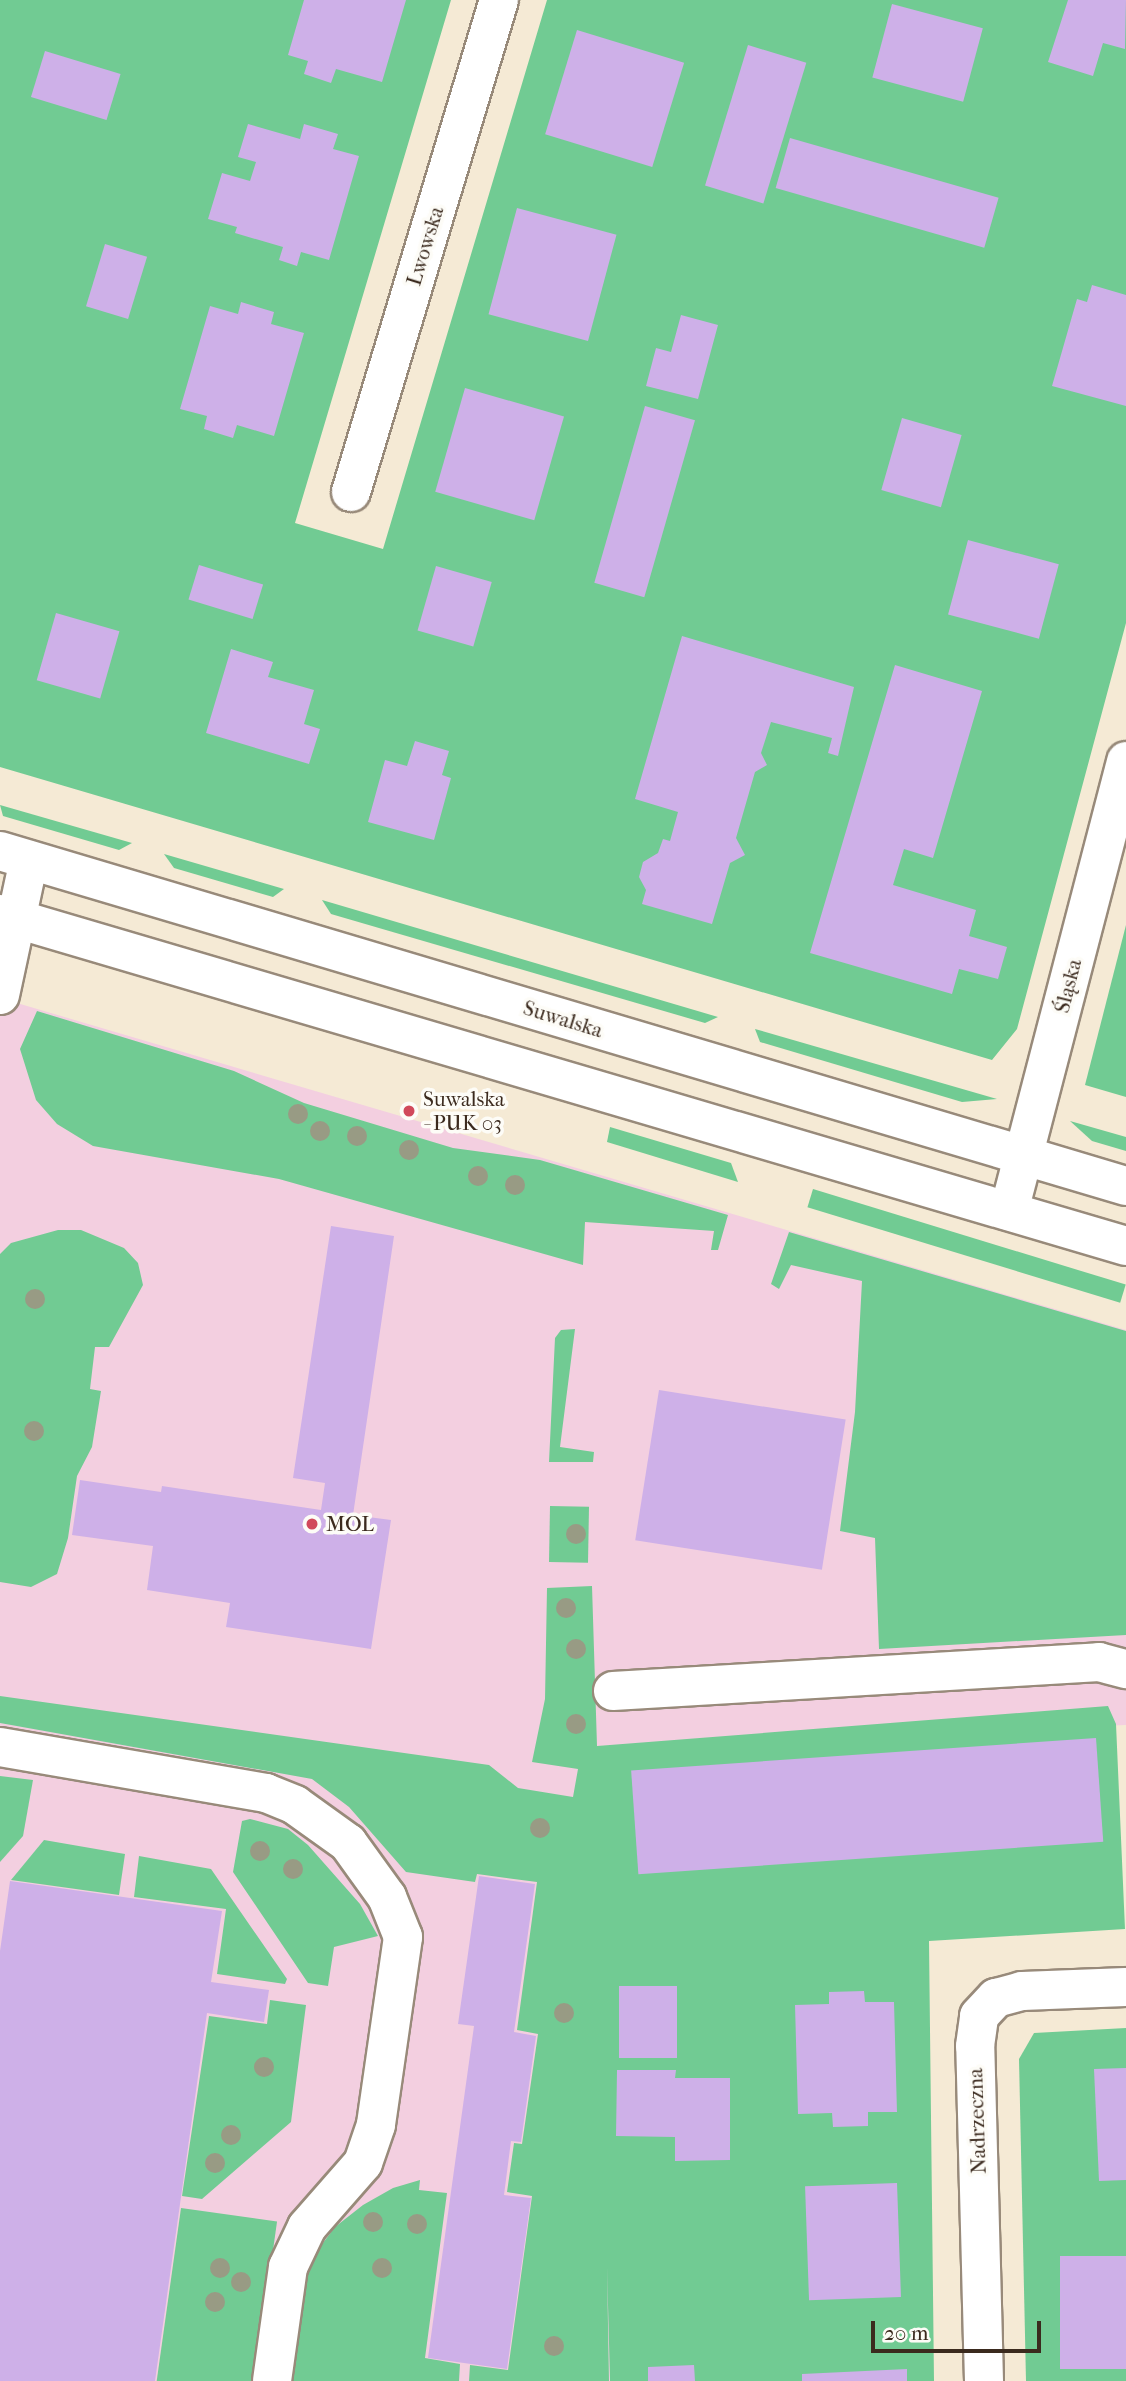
<!DOCTYPE html>
<html>
<head>
<meta charset="utf-8">
<style>
	body { margin:0 }
	#map { position:relative; width:1126px; height:2381px; overflow:hidden; background:#f5ead5; font-family:"IM FELL French Canon",serif }
	div>[style] { position:absolute }
	.built>* { inset:0; background:#f3cfe0 }
	.green>* { inset:0; background:#71cb93; transform-origin:0 0 }
	.building>* { inset:0; background:#ceb0e8; transform-origin:0 0 }
	.roads { filter:drop-shadow(2px 0 #988a7a) drop-shadow(-2px 0 #988a7a) drop-shadow(0 2px #988a7a) drop-shadow(0 -2px #988a7a) }
	.minor>* { height:38px; margin:-19px; padding:0 19px; transform-origin:19px; border-radius:19px; background:#fff }
	.trees>* { width:20px; height:20px; margin:-10px; border-radius:50%; background:#989b84 }
	.dots>* { width:19px; height:19px; translate:-50% -50%; box-sizing:border-box; border:4px solid #fdfcf7; border-radius:50% }
	span { translate:-50% -50%; white-space:nowrap; text-align:center; line-height:1.15; -webkit-text-stroke:7px #fdfcf7; paint-order:stroke }
	.street-label { font-size:21px; color:#3b2a1e }
	.poi-label { font-size:21px; color:#3b2a1e }
	.left { translate:0 -50%; text-align:left }
	.scale { position:absolute; left:871px; top:2321px; width:170px; height:32px; box-sizing:border-box; border:4px solid #3b2a1e; border-top:0; padding-left:9px; font-size:21px; line-height:24px; white-space:nowrap; color:#3b2a1e; -webkit-text-stroke:5px #fdfcf7; paint-order:stroke }
</style>
</head>
<body>
<div id="map">
	<div class="built">
		<div style="clip-path:polygon(0 998px,1126px 1330px,1126px 1725px,597px 1746px,611px 2381px,0 2381px)"></div>
	</div>
	<div class="green">
		<div style="clip-path:polygon(0 0,451px 0,295px 523px,383px 549px,547px 0,1126px 0,1126px 623px,1017px 1029px,992px 1060px,0 767px)"></div>
		<div style="clip-path:polygon(0 805px,132px 843px,119px 850px,3px 816px)"></div>
		<div style="clip-path:polygon(164px 854px,284px 889px,273px 897px,174px 868px)"></div>
		<div style="clip-path:polygon(322px 900px,718px 1017px,705px 1023px,331px 914px)"></div>
		<div style="clip-path:polygon(1126px 925px,1126px 1097px,1085px 1085px)"></div>
		<div style="clip-path:polygon(37px 1011px,234px 1071px,304px 1103px,453px 1148px,540px 1160px,728px 1215px,718px 1250px,711px 1250px,714px 1231px,585px 1222px,583px 1265px,279px 1179px,93px 1146px,57px 1124px,36px 1100px,20px 1049px)"></div>
		<div style="clip-path:polygon(755px 1029px,997px 1099px,962px 1102px,760px 1042px)"></div>
		<div style="clip-path:polygon(1070px 1121px,1126px 1137px,1126px 1151px,1092px 1141px)"></div>
		<div style="clip-path:polygon(610px 1127px,731px 1163px,738px 1182px,607px 1142px)"></div>
		<div style="left:813px;top:1189px;width:327px;height:19px;rotate:17deg"></div>
		<div style="clip-path:polygon(58px 1230px,81px 1230px,124px 1248px,138px 1263px,143px 1285px,109px 1347px,95px 1347px,90px 1389px,101px 1391px,92px 1447px,77px 1476px,68px 1538px,57px 1574px,31px 1587px,0 1582px,0 1254px,11px 1243px)"></div>
		<div style="clip-path:polygon(789px 1232px,1126px 1331px,1126px 1635px,879px 1649px,875px 1538px,840px 1531px,855px 1412px,862px 1281px,791px 1265px,779px 1289px,771px 1284px)"></div>
		<div style="clip-path:polygon(575px 1329px,560px 1447px,594px 1452px,593px 1462px,549px 1462px,555px 1338px,561px 1330px)"></div>
		<div style="left:550px;top:1506px;width:39px;height:56px;rotate:1deg"></div>
		<div style="clip-path:polygon(592px 1586px,597px 1746px,1108px 1706px,1116px 1724px,1125px 1929px,929px 1941px,934px 2381px,610px 2381px,607px 2267px,609px 2381px,469px 2381px,470px 2365px,508px 2370px,532px 2196px,507px 2192px,514px 2143px,522px 2144px,538px 2034px,517px 2030px,537px 1882px,477px 1874px,475px 1882px,406px 1872px,349px 1807px,312px 1779px,0 1723px,0 1696px,489px 1765px,518px 1788px,573px 1797px,578px 1769px,532px 1762px,545px 1699px,547px 1588px)"></div>
		<div style="clip-path:polygon(0 1776px,33px 1780px,23px 1836px,0 1862px)"></div>
		<div style="clip-path:polygon(250px 1819px,288px 1829px,308px 1845px,360px 1904px,378px 1936px,334px 1947px,328px 1986px,308px 1983px,233px 1872px,242px 1821px)"></div>
		<div style="clip-path:polygon(44px 1840px,125px 1854px,119px 1895px,11px 1880px)"></div>
		<div style="clip-path:polygon(139px 1856px,211px 1869px,287px 1979px,285px 1984px,217px 1974px,226px 1909px,134px 1897px)"></div>
		<div style="clip-path:polygon(270px 2000px,306px 2005px,291px 2122px,202px 2199px,182px 2196px,209px 2016px,267px 2024px)"></div>
		<div style="clip-path:polygon(1126px 2028px,1126px 2381px,1026px 2381px,1019px 2059px,1034px 2033px)"></div>
		<div style="clip-path:polygon(420px 2180px,419px 2190px,447px 2193px,425px 2358px,460px 2364px,459px 2381px,291px 2381px,310px 2260px,335px 2227px,363px 2205px,393px 2188px)"></div>
		<div style="left:181px;top:2208px;width:97px;height:175px;rotate:8deg"></div>
	</div>
	<div class="building">
		<div style="clip-path:polygon(304px 0,406px 0,382px 82px,336px 69px,331px 83px,304px 74px,308px 61px,288px 55px)"></div>
		<div style="clip-path:polygon(1068px 0,1126px 0,1125px 49px,1103px 43px,1093px 76px,1048px 62px)"></div>
		<div style="left:892px;top:4px;width:94px;height:76px;rotate:15deg"></div>
		<div style="left:577px;top:30px;width:112px;height:109px;rotate:17deg"></div>
		<div style="left:748px;top:45px;width:61px;height:147px;rotate:17deg"></div>
		<div style="left:45px;top:51px;width:79px;height:48px;rotate:17deg"></div>
		<div style="clip-path:polygon(248px 124px,300px 139px,304px 124px,338px 134px,333px 149px,359px 156px,329px 260px,301px 252px,297px 266px,279px 260px,283px 247px,235px 233px,237px 227px,208px 219px,222px 173px,250px 181px,256px 162px,238px 157px)"></div>
		<div style="left:790px;top:138px;width:217px;height:52px;rotate:16deg"></div>
		<div style="left:517px;top:208px;width:103px;height:110px;rotate:15deg"></div>
		<div style="left:105px;top:244px;width:44px;height:65px;rotate:17deg"></div>
		<div style="clip-path:polygon(1092px 285px,1126px 295px,1126px 406px,1052px 386px,1077px 299px,1087px 302px)"></div>
		<div style="clip-path:polygon(241px 302px,274px 312px,271px 324px,304px 333px,274px 436px,237px 425px,233px 438px,204px 429px,207px 416px,180px 409px,210px 306px,238px 314px)"></div>
		<div style="clip-path:polygon(681px 315px,718px 325px,698px 399px,646px 386px,656px 348px,671px 352px)"></div>
		<div style="left:465px;top:388px;width:103px;height:108px;rotate:16deg"></div>
		<div style="left:645px;top:406px;width:52px;height:184px;rotate:16deg"></div>
		<div style="left:902px;top:418px;width:62px;height:75px;rotate:16deg"></div>
		<div style="left:968px;top:540px;width:94px;height:77px;rotate:15deg"></div>
		<div style="left:199px;top:565px;width:67px;height:36px;rotate:17deg"></div>
		<div style="left:436px;top:566px;width:58px;height:67px;rotate:16deg"></div>
		<div style="left:56px;top:613px;width:66px;height:70px;rotate:16deg"></div>
		<div style="clip-path:polygon(682px 636px,854px 687px,838px 756px,828px 753px,832px 738px,771px 722px,761px 753px,767px 765px,755px 772px,736px 838px,745px 855px,730px 863px,712px 924px,642px 904px,646px 890px,639px 877px,643px 862px,658px 853px,663px 839px,670px 841px,678px 812px,635px 799px)"></div>
		<div style="clip-path:polygon(231px 649px,273px 662px,268px 677px,314px 690px,304px 724px,320px 729px,309px 764px,206px 733px)"></div>
		<div style="clip-path:polygon(895px 665px,982px 691px,933px 858px,904px 849px,893px 885px,976px 910px,969px 936px,1007px 947px,998px 979px,959px 969px,952px 994px,810px 953px)"></div>
		<div style="clip-path:polygon(415px 741px,449px 751px,442px 775px,451px 778px,434px 840px,368px 822px,385px 760px,407px 766px)"></div>
		<div style="clip-path:polygon(331px 1226px,394px 1236px,353px 1515px,391px 1520px,371px 1649px,226px 1627px,230px 1603px,147px 1590px,153px 1546px,72px 1535px,80px 1480px,161px 1492px,162px 1486px,321px 1510px,325px 1483px,293px 1478px)"></div>
		<div style="left:659px;top:1390px;width:189px;height:152px;rotate:9deg"></div>
		<div style="left:1096px;top:1738px;width:104px;height:466px;rotate:86deg"></div>
		<div style="clip-path:polygon(479px 1876px,535px 1884px,514px 2032px,536px 2036px,521px 2142px,511px 2141px,504px 2195px,531px 2198px,507px 2369px,428px 2358px,474px 2026px,458px 2024px)"></div>
		<div style="clip-path:polygon(10px 1881px,222px 1911px,211px 1982px,269px 1990px,264px 2022px,207px 2013px,155px 2381px,0 2381px,0 1951px)"></div>
		<div style="left:619px;top:1986px;width:58px;height:72px"></div>
		<div style="clip-path:polygon(864px 1991px,865px 2002px,894px 2002px,897px 2112px,868px 2112px,868px 2126px,833px 2127px,832px 2113px,798px 2114px,795px 2005px,829px 2004px,829px 1992px)"></div>
		<div style="clip-path:polygon(1126px 2068px,1126px 2180px,1099px 2181px,1094px 2069px)"></div>
		<div style="clip-path:polygon(617px 2070px,676px 2070px,675px 2078px,730px 2078px,730px 2160px,675px 2161px,675px 2137px,616px 2136px)"></div>
		<div style="left:897px;top:2183px;width:114px;height:92px;rotate:88deg"></div>
		<div style="left:1126px;top:2256px;width:113px;height:66px;rotate:90deg"></div>
		<div style="clip-path:polygon(694px 2365px,695px 2381px,648px 2381px,648px 2367px)"></div>
		<div style="clip-path:polygon(907px 2369px,907px 2381px,802px 2381px,802px 2374px)"></div>
	</div>
	<div class="roads">
		<div class="minor">
			<div style="left:351px;top:492px;width:514px;rotate:-73.26deg"></div>
			<div style="left:0;top:851px;width:1175px;rotate:16.57deg"></div>
			<div style="left:0;top:914px;width:1174px;rotate:16.43deg"></div>
			<div style="left:0;top:995px;width:138px;rotate:-77.9deg"></div>
			<div style="left:1009px;top:1211px;width:465px;rotate:-75.4deg"></div>
			<div style="left:613px;top:1691px;width:487px;rotate:-3.4deg"></div>
			<div style="left:1099px;top:1662px;width:28px;rotate:15deg"></div>
			<div style="left:0;top:1747px;width:270px;rotate:9.8deg"></div>
			<div style="left:266px;top:1793px;width:31px;rotate:22deg"></div>
			<div style="left:295px;top:1805px;width:65px;rotate:35.6deg"></div>
			<div style="left:348px;top:1843px;width:67px;rotate:54.2deg"></div>
			<div style="left:387px;top:1897px;width:43px;rotate:68.2deg"></div>
			<div style="left:403px;top:1937px;width:190px;rotate:98.2deg"></div>
			<div style="left:376px;top:2125px;width:40px;rotate:108.9deg"></div>
			<div style="left:363px;top:2163px;width:85px;rotate:131.2deg"></div>
			<div style="left:307px;top:2227px;width:44px;rotate:115.4deg"></div>
			<div style="left:288px;top:2267px;width:115px;rotate:98deg"></div>
			<div style="left:984px;top:2381px;width:335px;rotate:-91.5deg"></div>
			<div style="left:975px;top:2046px;width:30px;rotate:-82deg"></div>
			<div style="left:979px;top:2016px;width:25px;rotate:-47deg"></div>
			<div style="left:996px;top:1998px;width:27px;rotate:-15deg"></div>
			<div style="left:1022px;top:1991px;width:104px;rotate:-2.2deg"></div>
		</div>
	</div>
	<div class="trees">
		<div style="left:298px;top:1114px"></div>
		<div style="left:320px;top:1131px"></div>
		<div style="left:357px;top:1136px"></div>
		<div style="left:409px;top:1150px"></div>
		<div style="left:478px;top:1176px"></div>
		<div style="left:515px;top:1185px"></div>
		<div style="left:35px;top:1299px"></div>
		<div style="left:34px;top:1431px"></div>
		<div style="left:576px;top:1534px"></div>
		<div style="left:566px;top:1608px"></div>
		<div style="left:576px;top:1649px"></div>
		<div style="left:576px;top:1724px"></div>
		<div style="left:540px;top:1828px"></div>
		<div style="left:260px;top:1851px"></div>
		<div style="left:293px;top:1869px"></div>
		<div style="left:564px;top:2013px"></div>
		<div style="left:264px;top:2067px"></div>
		<div style="left:231px;top:2135px"></div>
		<div style="left:215px;top:2163px"></div>
		<div style="left:373px;top:2222px"></div>
		<div style="left:417px;top:2224px"></div>
		<div style="left:220px;top:2268px"></div>
		<div style="left:382px;top:2268px"></div>
		<div style="left:241px;top:2282px"></div>
		<div style="left:215px;top:2302px"></div>
		<div style="left:554px;top:2346px"></div>
	</div>
	<div class="dots">
		<div style="left:409px;top:1111px;background:#d1495b"></div>
		<div style="left:312px;top:1524px;background:#d1495b"></div>
	</div>
	<div class="street-label">
		<span style="left:425px;top:246px;rotate:-73deg">Lwowska</span>
		<span style="left:1068px;top:986px;rotate:-76deg">Śląska</span>
		<span style="left:563px;top:1019px;rotate:17deg">Suwalska</span>
		<span style="left:977px;top:2121px;rotate:-92deg">Nadrzeczna</span>
	</div>
	<div class="poi-label">
		<span class="left" style="left:423px;top:1111px">Suwalska<br>- PUK 03</span>
		<span class="left" style="left:326px;top:1524px">MOL</span>
	</div>
	<div class="scale">20 m</div>
</div>
</body>
</html>
